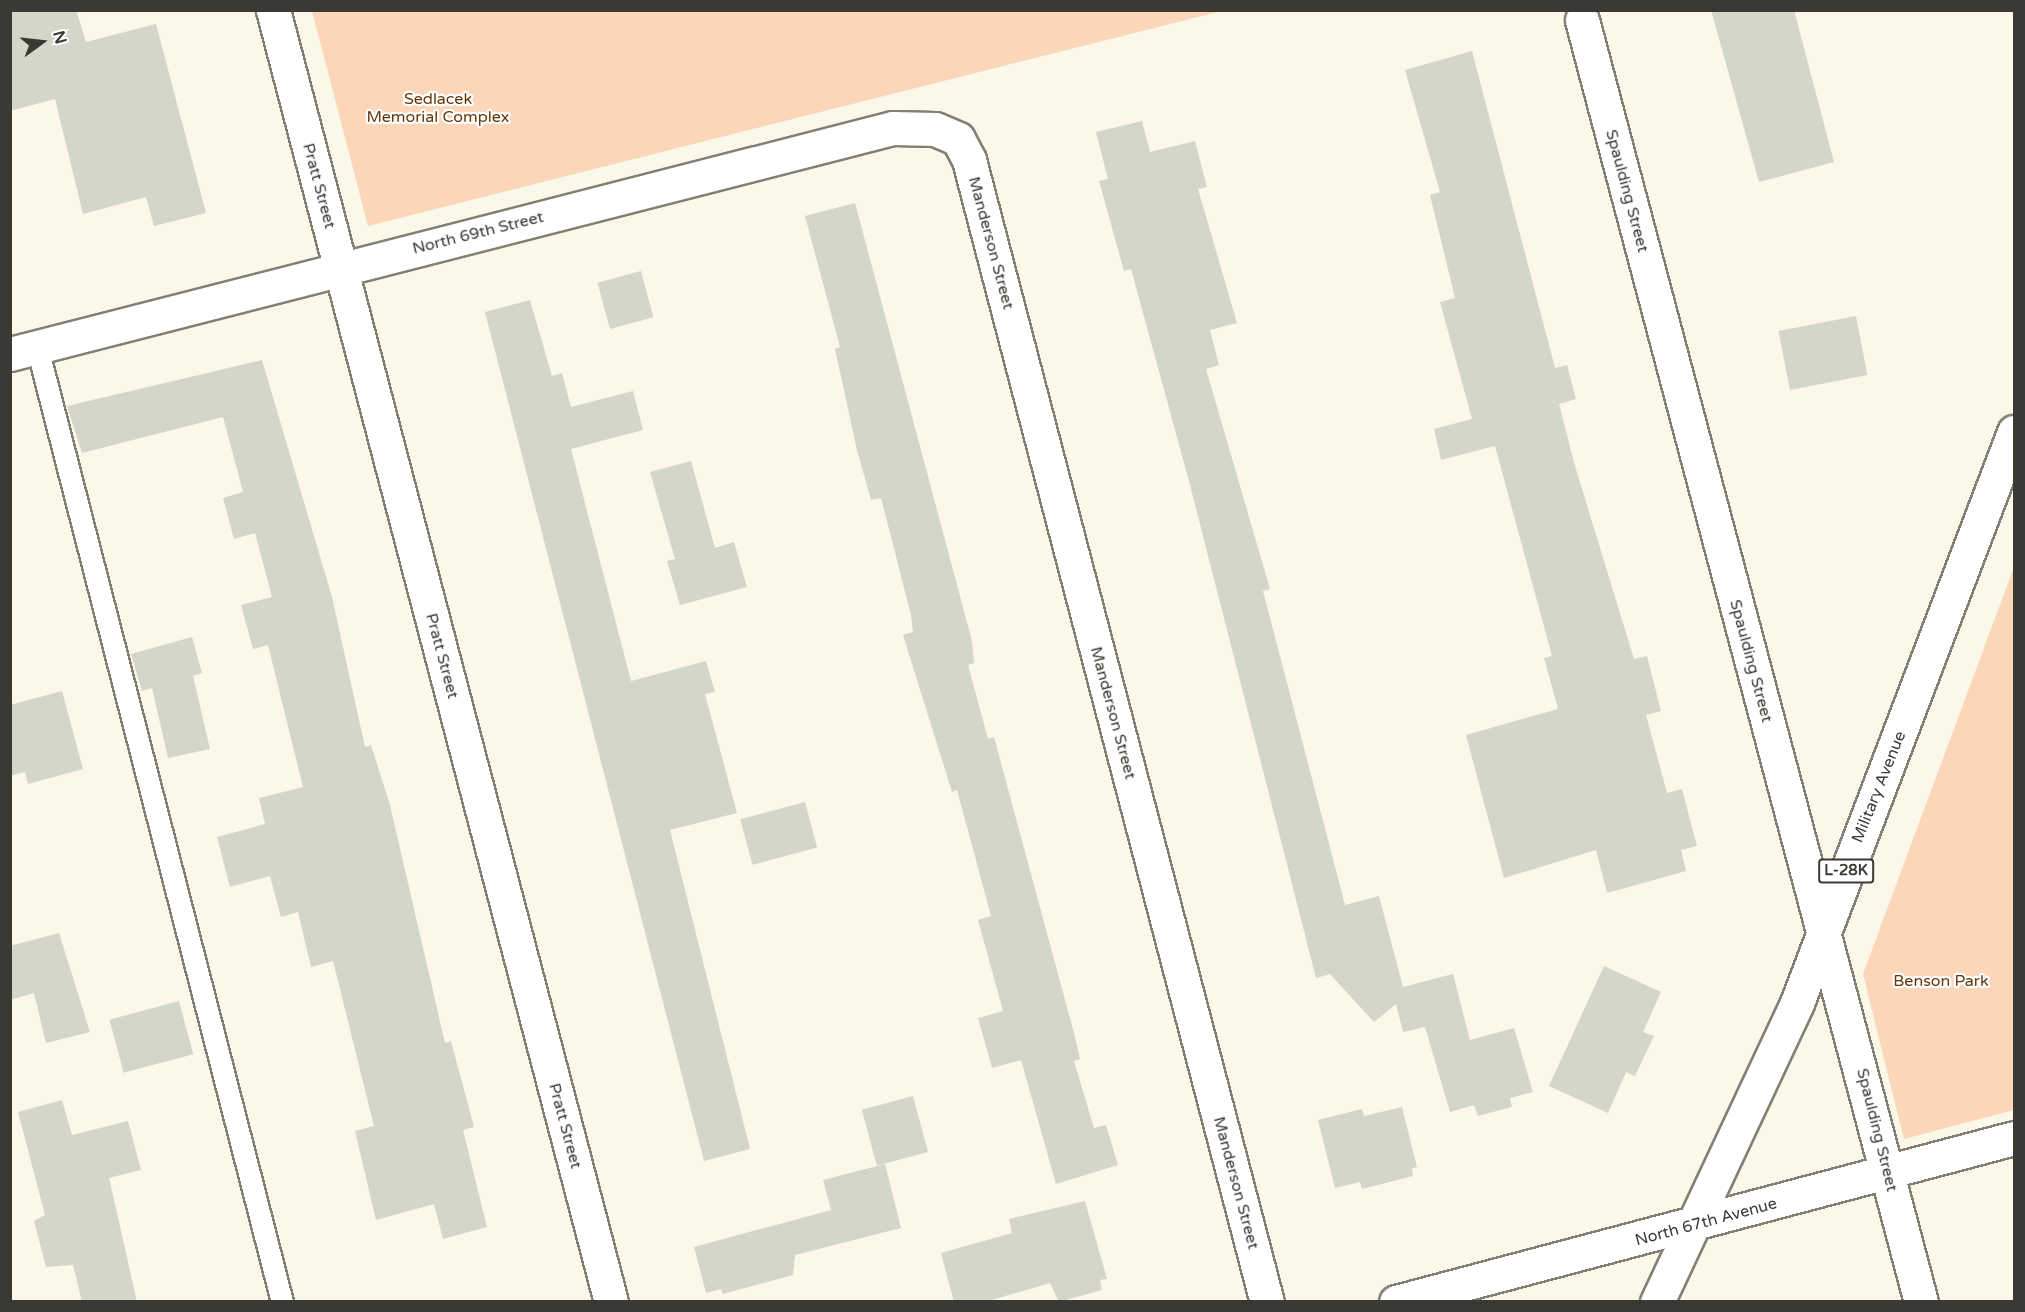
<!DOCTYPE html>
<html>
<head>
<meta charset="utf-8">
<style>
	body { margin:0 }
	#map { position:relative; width:2025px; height:1312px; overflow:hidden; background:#fbf8ea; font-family:"Varela Round",sans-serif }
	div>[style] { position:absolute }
	.green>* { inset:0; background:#fcd6b8 }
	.building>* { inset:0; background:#d3d6c8; transform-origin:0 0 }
	.roads { filter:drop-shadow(2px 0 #828073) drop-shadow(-2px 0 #828073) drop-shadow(0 2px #828073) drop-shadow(0 -2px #828073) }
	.service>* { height:21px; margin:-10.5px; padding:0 10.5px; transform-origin:10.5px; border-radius:10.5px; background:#fff }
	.minor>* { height:33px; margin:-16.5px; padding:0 16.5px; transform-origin:16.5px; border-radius:16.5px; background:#fff }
	.primary>* { height:33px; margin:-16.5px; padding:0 16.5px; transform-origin:16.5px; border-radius:16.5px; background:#fff }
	span { translate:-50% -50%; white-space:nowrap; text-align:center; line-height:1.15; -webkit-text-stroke:4.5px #fff; paint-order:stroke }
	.shield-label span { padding:2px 4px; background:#fff; border:2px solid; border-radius:4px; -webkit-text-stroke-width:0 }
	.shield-label { font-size:15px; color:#3a3934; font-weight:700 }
	.park-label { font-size:16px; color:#63380d }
	.street-label { font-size:16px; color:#3a3934 }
	.frame { position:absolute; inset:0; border:12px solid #3a3934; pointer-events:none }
	.north { position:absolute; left:12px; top:12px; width:60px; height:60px; -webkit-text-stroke:4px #fff; paint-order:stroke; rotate:75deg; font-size:16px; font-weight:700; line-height:24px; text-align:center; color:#3a3934 }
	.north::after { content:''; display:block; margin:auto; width:21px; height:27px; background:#3a3934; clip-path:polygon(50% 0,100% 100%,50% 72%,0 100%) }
</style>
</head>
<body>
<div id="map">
	<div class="green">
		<div style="clip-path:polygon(312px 11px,312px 10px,1222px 11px,368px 226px)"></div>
		<div style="clip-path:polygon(2014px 567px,2014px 1110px,1904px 1139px,1863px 974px)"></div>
	</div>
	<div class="building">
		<div style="clip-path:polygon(10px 10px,76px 10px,86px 42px,156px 24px,206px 213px,154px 226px,146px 197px,83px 214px,55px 99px,10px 111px)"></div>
		<div style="clip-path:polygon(1711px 10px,1794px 10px,1834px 162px,1759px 182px)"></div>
		<div style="clip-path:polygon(1472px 51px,1555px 368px,1567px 365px,1576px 399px,1559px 404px,1575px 466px,1634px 659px,1647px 656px,1661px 711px,1646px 715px,1667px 793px,1682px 789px,1697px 846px,1681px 850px,1686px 871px,1607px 893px,1596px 850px,1504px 878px,1466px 735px,1558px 709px,1544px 658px,1552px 656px,1495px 446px,1441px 460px,1434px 429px,1472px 419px,1440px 302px,1455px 298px,1430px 195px,1440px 192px,1405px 70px)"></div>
		<div style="clip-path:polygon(1142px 121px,1150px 152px,1195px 141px,1207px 187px,1198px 189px,1237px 323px,1210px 330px,1219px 365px,1206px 369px,1270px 589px,1263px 591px,1345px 905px,1379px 896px,1403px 987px,1453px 974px,1470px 1040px,1514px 1028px,1533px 1092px,1510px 1098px,1512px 1107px,1478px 1116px,1474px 1105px,1450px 1112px,1425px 1027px,1403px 1032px,1396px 1004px,1374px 1022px,1330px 974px,1316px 978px,1190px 485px,1131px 269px,1124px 271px,1099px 181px,1108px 179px,1096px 132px)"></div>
		<div style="clip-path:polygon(855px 203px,972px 641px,974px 663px,968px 665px,988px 739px,994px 737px,1075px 1037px,1080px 1059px,1074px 1061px,1094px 1128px,1106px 1125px,1118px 1165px,1056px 1184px,1021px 1060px,992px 1068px,978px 1018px,1003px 1011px,978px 920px,991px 916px,957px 790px,952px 792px,903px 635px,913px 632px,911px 615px,881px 498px,871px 500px,857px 450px,835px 349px,840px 347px,805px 216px)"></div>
		<div style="left:641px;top:271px;width:48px;height:45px;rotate:75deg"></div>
		<div style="clip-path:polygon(530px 300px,552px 376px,562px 373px,571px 407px,633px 391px,643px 430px,571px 449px,631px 681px,706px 661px,715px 692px,705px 694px,737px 813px,670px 830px,750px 1149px,704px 1161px,485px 312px)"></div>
		<div style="left:1856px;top:316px;width:60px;height:79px;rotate:79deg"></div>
		<div style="clip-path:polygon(262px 360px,332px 597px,365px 747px,371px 745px,390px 805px,445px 1043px,451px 1041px,474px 1127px,463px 1130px,487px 1227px,443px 1239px,434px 1204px,376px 1220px,355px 1131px,374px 1126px,333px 961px,311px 967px,298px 912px,281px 917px,270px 876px,230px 887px,217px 837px,265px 824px,259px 798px,303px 787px,268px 645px,253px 649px,241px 605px,272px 597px,255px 533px,234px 539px,223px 498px,243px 492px,223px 417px,82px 453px,67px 406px)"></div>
		<div style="clip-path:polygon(691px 461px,715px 548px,734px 542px,747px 587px,680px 605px,667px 561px,675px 559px,650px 472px)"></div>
		<div style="clip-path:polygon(192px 637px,202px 673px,193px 676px,210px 749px,168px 758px,152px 688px,142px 691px,131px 654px)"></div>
		<div style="clip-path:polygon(62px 691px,83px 769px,28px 784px,25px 772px,10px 776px,10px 705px)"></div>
		<div style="left:805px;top:802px;width:47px;height:67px;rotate:75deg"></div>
		<div style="clip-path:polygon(59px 933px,90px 1032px,46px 1043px,34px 993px,10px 1000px,10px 946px)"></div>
		<div style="clip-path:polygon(1604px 966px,1661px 992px,1643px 1032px,1654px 1036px,1635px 1076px,1626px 1072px,1608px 1113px,1549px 1086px)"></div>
		<div style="left:179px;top:1001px;width:55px;height:72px;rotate:75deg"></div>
		<div style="left:913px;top:1096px;width:58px;height:53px;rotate:75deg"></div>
		<div style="clip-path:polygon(62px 1100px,72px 1135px,128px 1121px,141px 1170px,109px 1178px,137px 1302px,82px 1302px,73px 1265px,46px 1267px,34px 1221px,45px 1215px,18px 1112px)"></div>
		<div style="clip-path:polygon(1402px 1107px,1417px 1167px,1412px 1168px,1413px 1176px,1362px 1189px,1360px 1182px,1335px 1188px,1318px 1120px,1362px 1109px,1364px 1116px)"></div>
		<div style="clip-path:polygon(885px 1164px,901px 1228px,795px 1255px,793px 1275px,723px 1294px,721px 1289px,706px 1293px,694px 1247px,831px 1210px,823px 1180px)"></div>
		<div style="clip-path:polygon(1085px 1201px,1107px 1279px,1100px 1280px,1102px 1290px,1059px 1302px,1050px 1283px,985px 1302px,954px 1302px,941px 1253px,1012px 1233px,1009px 1219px)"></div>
	</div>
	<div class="roads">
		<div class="service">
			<div style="left:37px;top:347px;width:986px;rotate:75.61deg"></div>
		</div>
		<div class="minor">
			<div style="left:273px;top:10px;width:1335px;rotate:75.34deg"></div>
			<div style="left:1582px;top:20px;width:1326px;rotate:75.19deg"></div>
			<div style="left:10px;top:354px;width:911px;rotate:-14.36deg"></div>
			<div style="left:893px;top:128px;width:42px;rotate:1.4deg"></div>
			<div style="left:935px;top:129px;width:25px;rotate:23deg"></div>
			<div style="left:958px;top:139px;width:24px;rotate:62deg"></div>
			<div style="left:969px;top:160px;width:1180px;rotate:75.38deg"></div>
			<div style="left:1396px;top:1302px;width:639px;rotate:-14.86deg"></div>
		</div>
		<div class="primary">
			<div style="left:1657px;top:1302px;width:330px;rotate:-64.9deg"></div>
			<div style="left:1797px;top:1003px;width:611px;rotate:-69.19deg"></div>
		</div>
	</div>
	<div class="shield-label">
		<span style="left:1846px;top:871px">L-28K</span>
	</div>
	<div class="park-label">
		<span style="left:438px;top:108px">Sedlacek<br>Memorial Complex</span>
		<span style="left:1941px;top:981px">Benson Park</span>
	</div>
	<div class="street-label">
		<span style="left:319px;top:186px;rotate:75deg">Pratt Street</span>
		<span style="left:1627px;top:191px;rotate:75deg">Spaulding Street</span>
		<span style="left:478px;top:233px;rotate:-14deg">North 69th Street</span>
		<span style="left:991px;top:243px;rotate:75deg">Manderson Street</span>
		<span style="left:442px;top:656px;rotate:75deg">Pratt Street</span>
		<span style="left:1751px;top:661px;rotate:75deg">Spaulding Street</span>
		<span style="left:1113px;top:713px;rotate:75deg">Manderson Street</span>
		<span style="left:1879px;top:787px;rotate:-68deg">Military Avenue</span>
		<span style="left:565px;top:1126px;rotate:75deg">Pratt Street</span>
		<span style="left:1877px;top:1130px;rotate:76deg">Spaulding Street</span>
		<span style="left:1236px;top:1183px;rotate:75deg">Manderson Street</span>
		<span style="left:1706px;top:1222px;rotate:-15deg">North 67th Avenue</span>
	</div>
	<div class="frame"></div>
	<div class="north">N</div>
</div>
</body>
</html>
